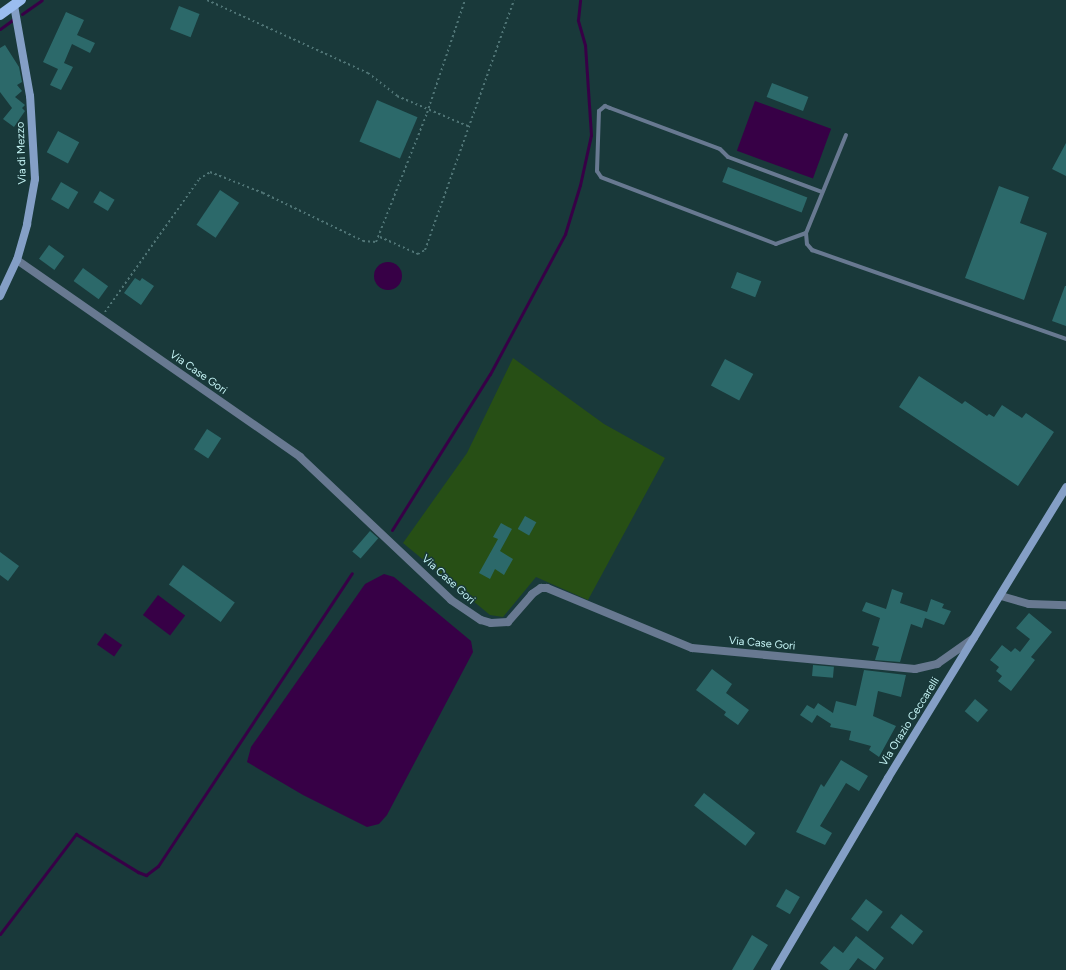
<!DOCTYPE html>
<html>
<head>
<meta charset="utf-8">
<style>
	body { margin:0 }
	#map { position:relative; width:1066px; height:970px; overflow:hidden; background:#19393a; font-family:Figtree,sans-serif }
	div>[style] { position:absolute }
	.green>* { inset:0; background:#274f15 }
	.water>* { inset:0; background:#370046; transform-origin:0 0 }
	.round { border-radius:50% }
	.stream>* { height:3px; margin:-1.5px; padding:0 1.5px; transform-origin:1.5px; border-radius:1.5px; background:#370046 }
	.building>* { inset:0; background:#2c696a; transform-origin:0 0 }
	.path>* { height:2px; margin-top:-1px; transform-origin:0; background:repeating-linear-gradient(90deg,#507576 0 2px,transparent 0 5px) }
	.lane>* { height:4px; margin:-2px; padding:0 2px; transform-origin:2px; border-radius:2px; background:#687991 }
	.street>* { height:8px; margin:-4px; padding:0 4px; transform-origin:4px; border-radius:4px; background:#687991 }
	.secondary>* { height:8px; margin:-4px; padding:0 4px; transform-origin:4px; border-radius:4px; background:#849fc6 }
	.primary>* { height:10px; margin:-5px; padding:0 5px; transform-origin:5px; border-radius:5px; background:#9abdef }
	span { translate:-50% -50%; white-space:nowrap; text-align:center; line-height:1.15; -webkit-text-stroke:3px #19393a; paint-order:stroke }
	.street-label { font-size:11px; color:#c4f3f4 }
</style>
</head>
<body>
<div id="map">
	<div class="green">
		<div style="clip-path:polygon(513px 358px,604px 424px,665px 458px,588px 600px,536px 577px,503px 617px,490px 615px,403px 543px,467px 453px)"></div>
	</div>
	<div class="water">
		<div style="left:755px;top:101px;width:81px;height:53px;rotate:20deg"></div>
		<div class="round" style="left:374px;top:262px;width:28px;height:28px"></div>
		<div style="clip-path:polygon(384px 574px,394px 577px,471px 641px,473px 652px,387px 815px,379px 824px,367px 827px,303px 795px,247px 762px,251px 747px,365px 584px)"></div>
		<div style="left:158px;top:595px;width:34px;height:25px;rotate:37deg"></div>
		<div style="left:105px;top:633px;width:21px;height:14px;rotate:35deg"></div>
	</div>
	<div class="stream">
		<div style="left:22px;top:14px;width:24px;rotate:-35deg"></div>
		<div style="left:0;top:29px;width:17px;rotate:-36deg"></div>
		<div style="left:392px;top:530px;width:184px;rotate:-57.9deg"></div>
		<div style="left:490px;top:374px;width:159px;rotate:-61.8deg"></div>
		<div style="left:565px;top:234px;width:51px;rotate:-73deg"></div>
		<div style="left:580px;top:185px;width:51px;rotate:-77.6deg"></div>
		<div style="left:591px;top:135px;width:90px;rotate:-93.8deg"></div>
		<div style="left:585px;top:45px;width:26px;rotate:-106deg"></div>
		<div style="left:578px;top:20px;width:20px;rotate:-84deg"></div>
		<div style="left:0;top:934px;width:126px;rotate:-52.8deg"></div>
		<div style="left:76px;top:834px;width:73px;rotate:31.5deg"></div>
		<div style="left:138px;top:872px;width:9px;rotate:21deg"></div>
		<div style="left:146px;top:875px;width:15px;rotate:-37deg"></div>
		<div style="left:158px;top:866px;width:351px;rotate:-56.5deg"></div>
	</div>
	<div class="building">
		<div style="left:179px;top:6px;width:22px;height:25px;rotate:21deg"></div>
		<div style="clip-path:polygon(66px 12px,84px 20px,77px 35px,95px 43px,90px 53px,72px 44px,64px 63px,73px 67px,61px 90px,50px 85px,58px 69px,43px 62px)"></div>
		<div style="clip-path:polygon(5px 45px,19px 67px,22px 82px,17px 85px,22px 91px,15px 97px,25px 105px,22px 108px,25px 111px,14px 127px,3px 119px,12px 108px,0 92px,0 48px)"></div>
		<div style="left:772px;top:83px;width:39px;height:15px;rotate:21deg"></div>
		<div style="left:377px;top:100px;width:44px;height:45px;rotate:23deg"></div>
		<div style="left:58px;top:131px;width:24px;height:24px;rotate:28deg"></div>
		<div style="clip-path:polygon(1066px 143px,1066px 176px,1052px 169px)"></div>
		<div style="left:728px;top:167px;width:85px;height:16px;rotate:21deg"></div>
		<div style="left:61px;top:182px;width:20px;height:20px;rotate:30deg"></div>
		<div style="clip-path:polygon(999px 186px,1029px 197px,1020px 223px,1047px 233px,1024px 300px,965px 278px)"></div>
		<div style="left:220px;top:190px;width:23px;height:42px;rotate:34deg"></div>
		<div style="left:100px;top:191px;width:17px;height:13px;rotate:31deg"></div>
		<div style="left:49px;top:245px;width:19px;height:17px;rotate:36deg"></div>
		<div style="left:83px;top:268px;width:31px;height:16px;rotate:36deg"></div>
		<div style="left:737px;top:272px;width:26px;height:17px;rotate:21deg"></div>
		<div style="clip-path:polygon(135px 278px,140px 281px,142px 278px,154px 286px,141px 305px,124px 293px)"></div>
		<div style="clip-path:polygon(1065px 286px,1066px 286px,1066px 326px,1052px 321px)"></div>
		<div style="left:725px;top:359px;width:32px;height:30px;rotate:28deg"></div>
		<div style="clip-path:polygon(919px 376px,962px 404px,965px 401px,987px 416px,989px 414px,994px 417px,1002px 405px,1022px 418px,1026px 413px,1054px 432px,1018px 486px,899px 407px)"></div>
		<div style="left:207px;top:429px;width:17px;height:24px;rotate:33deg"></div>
		<div style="left:525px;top:516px;width:13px;height:15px;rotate:29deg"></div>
		<div style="clip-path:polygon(501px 523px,512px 529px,500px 551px,513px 559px,504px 575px,495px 569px,490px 579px,479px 573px,498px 539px,493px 537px)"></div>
		<div style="left:370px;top:531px;width:11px;height:27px;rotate:41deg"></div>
		<div style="clip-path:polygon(0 552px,19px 566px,8px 581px,0 575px)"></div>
		<div style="left:183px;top:565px;width:64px;height:24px;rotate:36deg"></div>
		<div style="clip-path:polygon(892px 589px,903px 593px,900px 603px,927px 612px,931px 599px,944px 604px,942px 608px,951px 611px,944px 625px,925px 618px,922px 628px,911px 624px,900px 662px,875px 660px,879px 647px,872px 645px,880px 618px,862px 611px,866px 602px,886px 609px)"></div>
		<div style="clip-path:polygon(1029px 613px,1052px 632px,1031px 657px,1035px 660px,1011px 691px,998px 681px,1002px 676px,996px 671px,999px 667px,990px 660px,1002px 645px,1011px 652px,1015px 648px,1020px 652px,1030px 639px,1016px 628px)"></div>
		<div style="left:813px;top:665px;width:21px;height:11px;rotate:5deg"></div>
		<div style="clip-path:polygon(712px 669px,732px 684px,726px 693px,749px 710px,738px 725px,724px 715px,726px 712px,696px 690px)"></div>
		<div style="clip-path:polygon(864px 670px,906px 675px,901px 697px,878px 691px,873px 716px,896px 726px,879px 757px,869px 750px,871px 746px,849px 740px,851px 731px,830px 727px,831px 724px,817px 715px,812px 723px,800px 715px,807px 705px,814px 709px,818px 703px,833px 713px,836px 701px,856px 706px)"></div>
		<div style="left:975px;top:699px;width:17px;height:16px;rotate:40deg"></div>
		<div style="clip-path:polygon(841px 760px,868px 776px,859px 791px,846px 783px,820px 826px,832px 833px,825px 845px,796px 832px,821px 784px,824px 787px)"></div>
		<div style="left:704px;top:793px;width:65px;height:16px;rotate:38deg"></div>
		<div style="left:786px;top:889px;width:16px;height:20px;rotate:30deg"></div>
		<div style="left:866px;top:899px;width:21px;height:25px;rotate:37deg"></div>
		<div style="left:901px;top:914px;width:28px;height:17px;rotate:38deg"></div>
		<div style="clip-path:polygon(752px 935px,768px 945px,753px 970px,732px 970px)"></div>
		<div style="clip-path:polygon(856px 936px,884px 958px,875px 970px,858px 958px,849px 970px,829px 970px,820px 963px,834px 946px,843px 953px)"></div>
	</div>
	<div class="path">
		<div style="left:207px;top:0;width:177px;rotate:24.4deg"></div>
		<div style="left:368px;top:73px;width:37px;rotate:38deg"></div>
		<div style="left:397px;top:96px;width:79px;rotate:23deg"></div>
		<div style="left:380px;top:237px;width:42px;rotate:24.1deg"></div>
		<div style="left:418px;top:254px;width:8px;rotate:-30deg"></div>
		<div style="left:425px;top:250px;width:265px;rotate:-70.4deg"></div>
		<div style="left:105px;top:312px;width:163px;rotate:-54.7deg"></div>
		<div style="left:199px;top:179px;width:13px;rotate:-32deg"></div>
		<div style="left:210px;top:172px;width:57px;rotate:21.6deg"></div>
		<div style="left:263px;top:193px;width:111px;rotate:25.6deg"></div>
		<div style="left:363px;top:241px;width:13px;rotate:4deg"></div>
		<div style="left:376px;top:242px;width:139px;rotate:-68.4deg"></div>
		<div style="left:427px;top:113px;width:119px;rotate:-71.4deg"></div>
	</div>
	<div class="lane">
		<div style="left:846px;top:135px;width:106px;rotate:112.2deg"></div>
		<div style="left:806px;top:233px;width:11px;rotate:85deg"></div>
		<div style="left:807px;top:244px;width:8px;rotate:50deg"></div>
		<div style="left:812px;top:250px;width:269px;rotate:19.3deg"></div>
		<div style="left:806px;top:233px;width:32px;rotate:160deg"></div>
		<div style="left:776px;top:244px;width:187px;rotate:-159.1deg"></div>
		<div style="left:601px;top:177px;width:7px;rotate:-124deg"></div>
		<div style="left:597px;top:171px;width:60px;rotate:-88.1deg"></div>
		<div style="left:599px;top:111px;width:8px;rotate:-40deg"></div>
		<div style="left:605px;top:106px;width:5px;rotate:22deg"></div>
		<div style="left:610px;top:108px;width:117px;rotate:20.4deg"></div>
		<div style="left:720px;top:149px;width:11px;rotate:45deg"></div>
		<div style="left:728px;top:157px;width:100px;rotate:20.4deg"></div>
	</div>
	<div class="street">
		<div style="left:17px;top:260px;width:345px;rotate:34.8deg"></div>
		<div style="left:300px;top:457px;width:208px;rotate:43.4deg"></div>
		<div style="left:451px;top:600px;width:36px;rotate:34deg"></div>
		<div style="left:481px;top:620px;width:10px;rotate:17deg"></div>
		<div style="left:491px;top:623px;width:17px;rotate:-3deg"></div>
		<div style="left:508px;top:622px;width:37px;rotate:-49deg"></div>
		<div style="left:532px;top:594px;width:11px;rotate:-34deg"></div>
		<div style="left:541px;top:588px;width:6px"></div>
		<div style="left:547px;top:588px;width:157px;rotate:22.5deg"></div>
		<div style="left:692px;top:648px;width:224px;rotate:5.4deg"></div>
		<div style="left:915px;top:669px;width:23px;rotate:-13deg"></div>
		<div style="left:937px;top:664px;width:45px;rotate:-35.1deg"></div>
		<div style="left:1001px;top:596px;width:29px;rotate:16deg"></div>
		<div style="left:1029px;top:604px;width:37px;rotate:2deg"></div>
	</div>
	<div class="secondary">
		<div style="left:0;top:296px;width:40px;rotate:-65deg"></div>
		<div style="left:17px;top:260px;width:37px;rotate:-74deg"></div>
		<div style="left:27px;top:224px;width:46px;rotate:-79.9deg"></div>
		<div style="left:35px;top:179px;width:83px;rotate:-93.4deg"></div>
		<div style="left:30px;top:96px;width:92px;rotate:-100deg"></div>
		<div style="left:775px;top:970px;width:223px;rotate:-59.5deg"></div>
		<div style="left:888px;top:778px;width:341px;rotate:-58.5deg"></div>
	</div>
	<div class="primary">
		<div style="left:0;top:15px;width:26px;rotate:-36deg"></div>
	</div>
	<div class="street-label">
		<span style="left:22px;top:153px;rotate:-92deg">Via di Mezzo</span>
		<span style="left:198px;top:373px;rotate:35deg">Via Case Gori</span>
		<span style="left:448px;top:580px;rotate:42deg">Via Case Gori</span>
		<span style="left:762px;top:644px;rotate:5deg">Via Case Gori</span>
		<span style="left:910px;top:722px;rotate:-58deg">Via Orazio Ceccarelli</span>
	</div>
</div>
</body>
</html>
